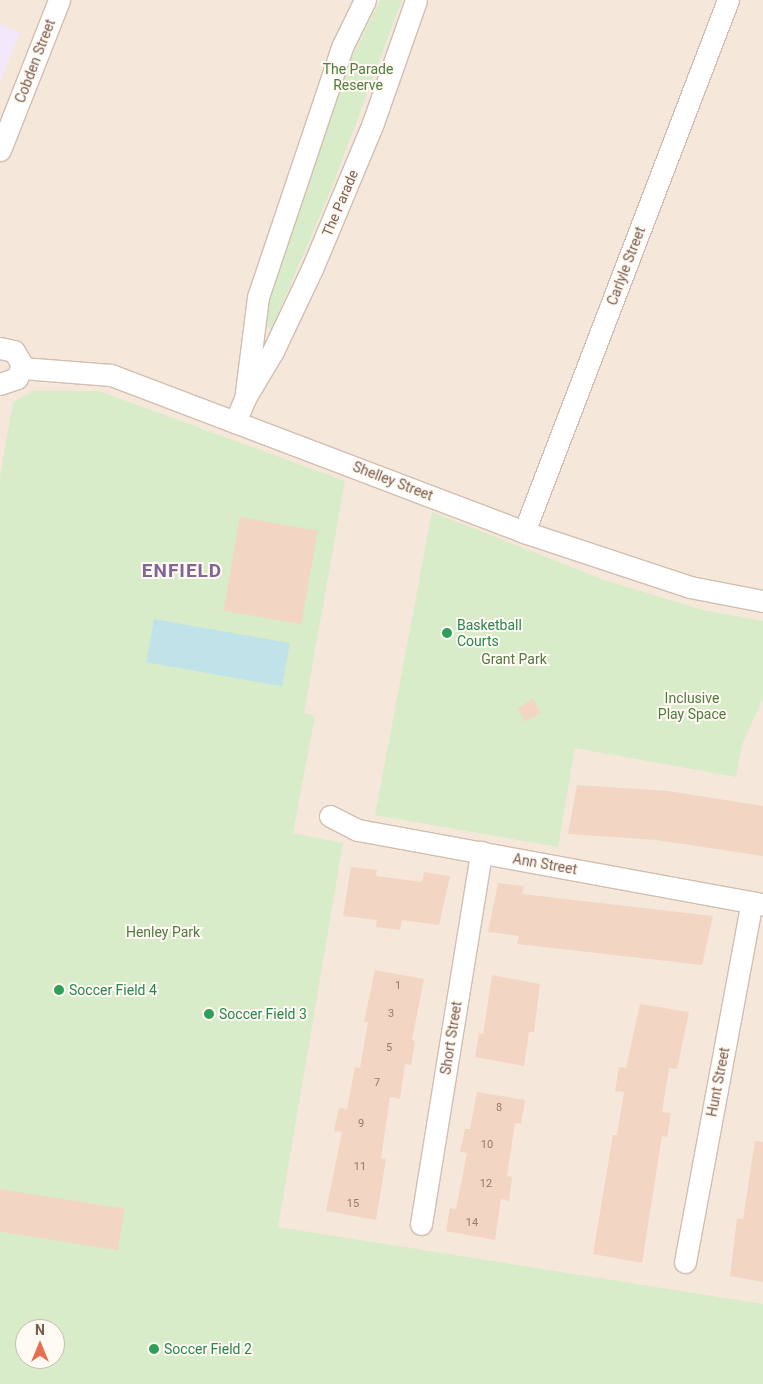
<!DOCTYPE html>
<html>
<head>
<meta charset="utf-8">
<style>
	body { margin:0 }
	#map { position:relative; width:763px; height:1384px; overflow:hidden; background:#fdf6ec; font-family:Roboto,sans-serif }
	div>[style] { position:absolute }
	.residential>* { inset:0; background:#f5e8da }
	.education>* { inset:0; background:#f3e8fa }
	.green>* { inset:0; background:#d8ecc9 }
	.water>* { inset:0; background:#bfe3e8; transform-origin:0 0 }
	.building>* { inset:0; background:#f3d5c3; transform-origin:0 0 }
	.roads { filter:drop-shadow(1px 0 #d1beb0) drop-shadow(-1px 0 #d1beb0) drop-shadow(0 1px #d1beb0) drop-shadow(0 -1px #d1beb0) }
	.street>* { height:21px; margin:-10.5px; padding:0 10.5px; transform-origin:10.5px; border-radius:10.5px; background:#fff }
	.dots>* { width:14px; height:14px; translate:-50% -50%; box-sizing:border-box; border:2px solid #fffaf3; border-radius:50% }
	span { translate:-50% -50%; white-space:nowrap; text-align:center; line-height:1.15; -webkit-text-stroke:4px #fffaf3; paint-order:stroke }
	.number-label { font-size:11px; color:#987a6a }
	.number-label span { -webkit-text-stroke-width:0 }
	.street-label { font-size:14px; color:#7a5c4d }
	.park-label { font-size:14px; color:#537a41 }
	.leisure-label { font-size:14px; color:#27864d }
	.left { translate:0 -50%; text-align:left }
	.district-label { font-size:19px; color:#846695; font-weight:700; letter-spacing:1px }
	.north { position:absolute; left:15px; top:1319px; width:50px; height:50px; box-sizing:border-box; background:#fffaf3; border:1px solid #cabbb1; border-radius:50%; rotate:0deg; font-size:14px; font-weight:700; line-height:20px; text-align:center; color:#7a5c4d }
	.north::after { content:''; display:block; margin:auto; width:18px; height:22px; background:#e76f51; clip-path:polygon(50% 0,100% 100%,50% 72%,0 100%) }
</style>
</head>
<body>
<div id="map">
	<div class="residential">
		<div style="clip-path:polygon(evenodd,0 0,763px 0,763px 1384px,0 1384px,0 0,25px 1329px,55px 1329px,55px 1359px,25px 1359px,25px 1329px)"></div>
	</div>
	<div class="education">
		<div style="clip-path:polygon(0 24px,20px 32px,0 83px)"></div>
	</div>
	<div class="green">
		<div style="clip-path:polygon(380px 0,402px 0,331px 190px,271px 330px,262px 319px,345px 71px)"></div>
		<div style="clip-path:polygon(evenodd,33px 391px,99px 391px,345px 481px,304px 713px,315px 716px,293px 833px,343px 843px,278px 1227px,763px 1304px,763px 1384px,0 1384px,0 477px,13px 402px,33px 391px,25px 1329px,55px 1329px,55px 1359px,25px 1359px,25px 1329px)"></div>
		<div style="clip-path:polygon(432px 512px,604px 580px,703px 610px,763px 621px,763px 698px,742px 745px,736px 777px,575px 748px,558px 847px,375px 815px)"></div>
	</div>
	<div class="water">
		<div style="left:154px;top:619px;width:138px;height:44px;rotate:10deg"></div>
	</div>
	<div class="building">
		<div style="left:240px;top:517px;width:79px;height:95px;rotate:10deg"></div>
		<div style="left:533px;top:699px;width:16px;height:18px;rotate:60deg"></div>
		<div style="clip-path:polygon(577px 785px,668px 791px,763px 806px,763px 856px,656px 840px,568px 834px)"></div>
		<div style="clip-path:polygon(351px 867px,377px 870px,376px 876px,422px 882px,424px 872px,450px 876px,439px 925px,402px 920px,400px 930px,376px 927px,377px 920px,343px 916px)"></div>
		<div style="clip-path:polygon(498px 883px,524px 886px,522px 894px,713px 916px,702px 965px,517px 944px,519px 936px,488px 932px)"></div>
		<div style="clip-path:polygon(375px 970px,424px 979px,412px 1040px,415px 1041px,411px 1065px,405px 1064px,400px 1099px,390px 1097px,381px 1158px,386px 1159px,376px 1220px,326px 1211px,342px 1132px,334px 1131px,339px 1108px,347px 1109px,355px 1067px,360px 1068px,368px 1022px,364px 1022px)"></div>
		<div style="clip-path:polygon(492px 975px,540px 984px,534px 1032px,529px 1032px,524px 1066px,475px 1057px,479px 1033px,483px 1034px)"></div>
		<div style="clip-path:polygon(640px 1004px,689px 1012px,677px 1069px,669px 1068px,662px 1112px,671px 1113px,667px 1137px,662px 1136px,642px 1263px,593px 1254px,613px 1135px,617px 1135px,624px 1092px,615px 1091px,619px 1067px,626px 1068px)"></div>
		<div style="clip-path:polygon(477px 1092px,525px 1100px,521px 1124px,515px 1123px,507px 1176px,512px 1177px,509px 1201px,501px 1199px,495px 1240px,446px 1231px,450px 1208px,456px 1209px,467px 1153px,460px 1152px,465px 1129px,470px 1129px)"></div>
		<div style="clip-path:polygon(755px 1141px,763px 1142px,763px 1282px,730px 1276px,737px 1218px,743px 1219px)"></div>
		<div style="left:0;top:1189px;width:126px;height:42px;rotate:9deg"></div>
	</div>
	<div class="roads">
		<div class="street">
			<div style="left:0;top:150px;width:161px;rotate:-68.5deg"></div>
			<div style="left:0;top:348px;width:14px;rotate:12deg"></div>
			<div style="left:14px;top:351px;width:16px;rotate:60deg"></div>
			<div style="left:22px;top:365px;width:14px;rotate:111deg"></div>
			<div style="left:17px;top:378px;width:18px;rotate:161deg"></div>
			<div style="left:22px;top:368px;width:89px;rotate:4.5deg"></div>
			<div style="left:111px;top:375px;width:442px;rotate:20.8deg"></div>
			<div style="left:524px;top:532px;width:175px;rotate:18.3deg"></div>
			<div style="left:690px;top:587px;width:74px;rotate:10.9deg"></div>
			<div style="left:246px;top:392px;width:96px;rotate:-82.8deg"></div>
			<div style="left:258px;top:297px;width:266px;rotate:-71.4deg"></div>
			<div style="left:343px;top:45px;width:50px;rotate:-63.9deg"></div>
			<div style="left:235px;top:422px;width:26px;rotate:-67deg"></div>
			<div style="left:245px;top:398px;width:55px;rotate:-59.2deg"></div>
			<div style="left:273px;top:351px;width:91px;rotate:-64.6deg"></div>
			<div style="left:312px;top:269px;width:158px;rotate:-67.3deg"></div>
			<div style="left:373px;top:123px;width:130px;rotate:-70.7deg"></div>
			<div style="left:524px;top:532px;width:570px;rotate:-69.02deg"></div>
			<div style="left:330px;top:816px;width:31px;rotate:27deg"></div>
			<div style="left:358px;top:830px;width:412px;rotate:10.4deg"></div>
			<div style="left:421px;top:1224px;width:377px;rotate:-80.8deg"></div>
			<div style="left:685px;top:1262px;width:366px;rotate:-79.5deg"></div>
		</div>
	</div>
	<div class="dots">
		<div style="left:447px;top:633px;background:#2e9e5b"></div>
		<div style="left:59px;top:990px;background:#2e9e5b"></div>
		<div style="left:209px;top:1014px;background:#2e9e5b"></div>
		<div style="left:154px;top:1349px;background:#2e9e5b"></div>
	</div>
	<div class="number-label">
		<span style="left:398px;top:986px">1</span>
		<span style="left:391px;top:1014px">3</span>
		<span style="left:389px;top:1048px">5</span>
		<span style="left:377px;top:1083px">7</span>
		<span style="left:499px;top:1108px">8</span>
		<span style="left:361px;top:1124px">9</span>
		<span style="left:487px;top:1145px">10</span>
		<span style="left:360px;top:1167px">11</span>
		<span style="left:486px;top:1184px">12</span>
		<span style="left:353px;top:1204px">15</span>
		<span style="left:472px;top:1223px">14</span>
	</div>
	<div class="street-label">
		<span style="left:35px;top:61px;rotate:-69deg">Cobden Street</span>
		<span style="left:340px;top:203px;rotate:-67deg">The Parade</span>
		<span style="left:626px;top:266px;rotate:-69deg">Carlyle Street</span>
		<span style="left:393px;top:481px;rotate:21deg">Shelley Street</span>
		<span style="left:545px;top:864px;rotate:10deg">Ann Street</span>
		<span style="left:451px;top:1038px;rotate:-81deg">Short Street</span>
		<span style="left:718px;top:1082px;rotate:-79deg">Hunt Street</span>
	</div>
	<div class="park-label">
		<span style="left:358px;top:77px">The Parade<br>Reserve</span>
		<span style="left:514px;top:659px">Grant Park</span>
		<span style="left:692px;top:706px">Inclusive<br>Play Space</span>
		<span style="left:163px;top:932px">Henley Park</span>
	</div>
	<div class="leisure-label">
		<span class="left" style="left:457px;top:633px">Basketball<br>Courts</span>
		<span class="left" style="left:69px;top:990px">Soccer Field 4</span>
		<span class="left" style="left:219px;top:1014px">Soccer Field 3</span>
		<span class="left" style="left:164px;top:1349px">Soccer Field 2</span>
	</div>
	<div class="district-label">
		<span style="left:182px;top:571px">ENFIELD</span>
	</div>
	<div class="north">N</div>
</div>
</body>
</html>
